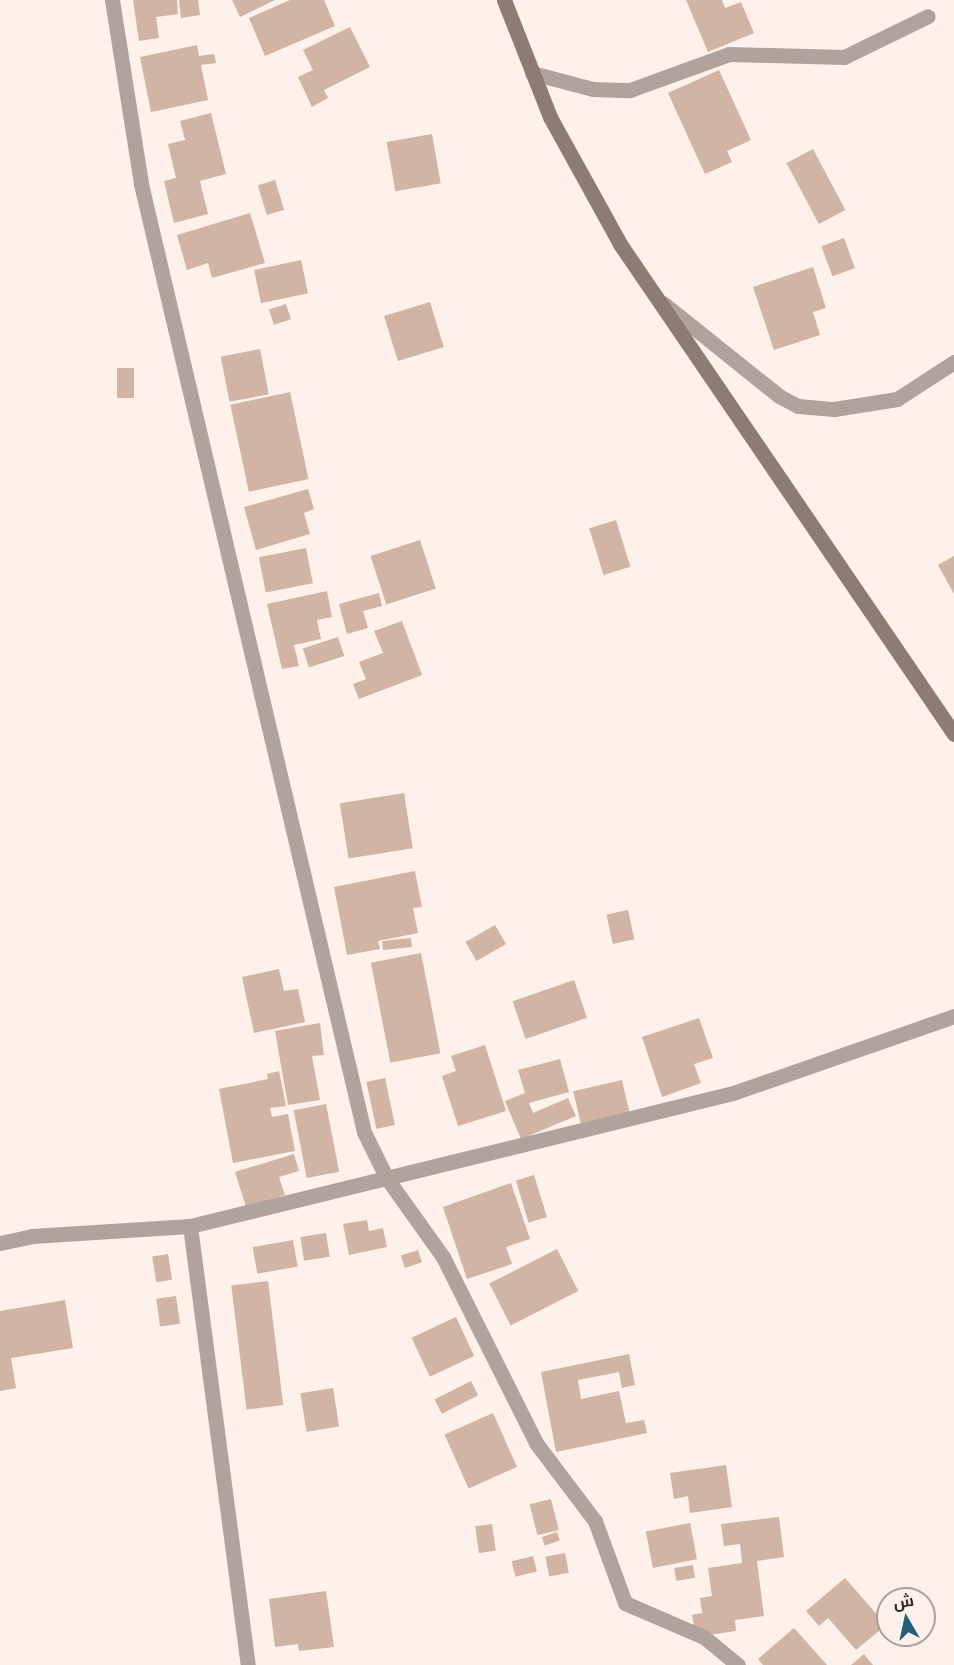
<!DOCTYPE html>
<html>
<head>
<meta charset="utf-8">
<style>
	body { margin:0 }
	#map { position:relative; width:954px; height:1665px; overflow:hidden; background:#fdf1ea; font-family:"Archivo Narrow",Cairo,sans-serif }
	div>[style] { position:absolute }
	.building>* { inset:0; background:#d1b4a3; transform-origin:0 0 }
	.minor>* { height:15px; margin:-7.5px; padding:0 7.5px; transform-origin:7.5px; border-radius:7.5px; background:#b0a39b }
	.secondary>* { height:15px; margin:-7.5px; padding:0 7.5px; transform-origin:7.5px; border-radius:7.5px; background:#8e7c72 }
	span { translate:-50% -50%; white-space:nowrap; text-align:center; line-height:1.15; -webkit-text-stroke:4.5px #fdf1ea; paint-order:stroke }
	.north { position:absolute; left:876px; top:1587px; width:60px; height:60px; box-sizing:border-box; background:#fdf1ea; border:2px solid #aca19a; border-radius:50%; rotate:351deg; font-size:16px; font-weight:700; line-height:24px; text-align:center; color:#332822 }
	.north::after { content:''; display:block; margin:auto; width:21px; height:27px; background:#255e77; clip-path:polygon(50% 0,100% 100%,50% 72%,0 100%) }
</style>
</head>
<body>
<div id="map">
	<div class="building">
		<div style="clip-path:polygon(133px 0,177px 0,178px 14px,156px 17px,159px 38px,139px 41px)"></div>
		<div style="clip-path:polygon(179px 0,198px 0,200px 15px,181px 18px)"></div>
		<div style="clip-path:polygon(232px 0,275px 0,240px 17px)"></div>
		<div style="clip-path:polygon(290px 0,324px 0,335px 26px,265px 56px,249px 18px)"></div>
		<div style="clip-path:polygon(686px 0,722px 0,725px 8px,741px 2px,754px 33px,708px 52px)"></div>
		<div style="clip-path:polygon(350px 27px,370px 67px,324px 90px,328px 98px,312px 107px,298px 77px,313px 70px,303px 50px)"></div>
		<div style="clip-path:polygon(197px 45px,199px 56px,214px 54px,216px 63px,201px 65px,208px 100px,151px 112px,140px 57px)"></div>
		<div style="clip-path:polygon(719px 70px,751px 140px,727px 151px,732px 162px,705px 174px,668px 93px)"></div>
		<div style="clip-path:polygon(211px 113px,226px 174px,200px 181px,208px 214px,174px 223px,164px 181px,176px 178px,168px 144px,185px 140px,180px 121px)"></div>
		<div style="left:432px;top:134px;width:50px;height:46px;rotate:80deg"></div>
		<div style="left:813px;top:149px;width:69px;height:30px;rotate:62deg"></div>
		<div style="left:275px;top:180px;width:31px;height:18px;rotate:73deg"></div>
		<div style="clip-path:polygon(250px 213px,265px 263px,212px 278px,208px 263px,187px 270px,177px 235px)"></div>
		<div style="left:844px;top:238px;width:32px;height:24px;rotate:70deg"></div>
		<div style="left:301px;top:260px;width:34px;height:48px;rotate:78deg"></div>
		<div style="clip-path:polygon(813px 267px,826px 308px,813px 312px,820px 335px,774px 350px,753px 287px)"></div>
		<div style="left:430px;top:302px;width:47px;height:48px;rotate:73deg"></div>
		<div style="left:286px;top:304px;width:16px;height:18px;rotate:72deg"></div>
		<div style="left:260px;top:349px;width:46px;height:40px;rotate:79deg"></div>
		<div style="left:117px;top:368px;width:17px;height:30px"></div>
		<div style="left:290px;top:392px;width:89px;height:61px;rotate:78deg"></div>
		<div style="clip-path:polygon(308px 489px,314px 509px,304px 513px,310px 534px,256px 550px,244px 507px)"></div>
		<div style="left:616px;top:520px;width:49px;height:28px;rotate:73deg"></div>
		<div style="left:420px;top:540px;width:51px;height:52px;rotate:72deg"></div>
		<div style="left:306px;top:548px;width:36px;height:48px;rotate:79deg"></div>
		<div style="clip-path:polygon(954px 556px,954px 594px,938px 565px)"></div>
		<div style="clip-path:polygon(327px 591px,332px 617px,317px 620px,321px 639px,294px 645px,299px 666px,282px 669px,267px 604px)"></div>
		<div style="clip-path:polygon(379px 593px,382px 606px,363px 611px,368px 628px,347px 634px,339px 604px)"></div>
		<div style="clip-path:polygon(402px 621px,422px 675px,359px 699px,353px 684px,366px 679px,359px 662px,383px 653px,374px 631px)"></div>
		<div style="left:338px;top:637px;width:20px;height:37px;rotate:72deg"></div>
		<div style="left:404px;top:793px;width:56px;height:65px;rotate:81deg"></div>
		<div style="clip-path:polygon(415px 871px,422px 907px,413px 908px,418px 933px,378px 941px,380px 949px,347px 955px,334px 887px)"></div>
		<div style="left:628px;top:910px;width:30px;height:22px;rotate:78deg"></div>
		<div style="left:495px;top:925px;width:22px;height:34px;rotate:60deg"></div>
		<div style="left:411px;top:938px;width:9px;height:29px;rotate:84deg"></div>
		<div style="left:421px;top:953px;width:102px;height:51px;rotate:79deg"></div>
		<div style="clip-path:polygon(279px 969px,284px 991px,298px 989px,305px 1022px,254px 1033px,242px 977px)"></div>
		<div style="left:574px;top:980px;width:40px;height:65px;rotate:71deg"></div>
		<div style="clip-path:polygon(699px 1018px,713px 1058px,694px 1064px,701px 1083px,662px 1097px,642px 1037px)"></div>
		<div style="clip-path:polygon(320px 1023px,324px 1055px,312px 1056px,320px 1100px,288px 1105px,275px 1031px)"></div>
		<div style="clip-path:polygon(485px 1045px,506px 1111px,458px 1126px,442px 1076px,456px 1071px,451px 1056px)"></div>
		<div style="clip-path:polygon(560px 1059px,569px 1092px,529px 1103px,533px 1113px,568px 1098px,576px 1116px,521px 1139px,505px 1101px,525px 1093px,518px 1070px)"></div>
		<div style="clip-path:polygon(279px 1071px,286px 1106px,270px 1108px,272px 1117px,288px 1114px,295px 1151px,233px 1163px,219px 1089px,268px 1079px,267px 1074px)"></div>
		<div style="left:385px;top:1078px;width:48px;height:19px;rotate:78deg"></div>
		<div style="left:622px;top:1080px;width:35px;height:50px;rotate:77deg"></div>
		<div style="left:326px;top:1104px;width:69px;height:33px;rotate:79deg"></div>
		<div style="clip-path:polygon(294px 1154px,299px 1171px,279px 1177px,285px 1195px,246px 1207px,235px 1172px)"></div>
		<div style="left:534px;top:1175px;width:44px;height:19px;rotate:73deg"></div>
		<div style="clip-path:polygon(511px 1183px,530px 1239px,506px 1247px,512px 1264px,467px 1279px,443px 1207px)"></div>
		<div style="clip-path:polygon(367px 1220px,369px 1231px,383px 1228px,387px 1247px,349px 1255px,343px 1224px)"></div>
		<div style="left:326px;top:1233px;width:24px;height:26px;rotate:81deg"></div>
		<div style="left:293px;top:1240px;width:27px;height:41px;rotate:80deg"></div>
		<div style="left:557px;top:1249px;width:47px;height:76px;rotate:63deg"></div>
		<div style="left:418px;top:1250px;width:13px;height:18px;rotate:72deg"></div>
		<div style="left:168px;top:1254px;width:26px;height:16px;rotate:81deg"></div>
		<div style="left:268px;top:1281px;width:125px;height:37px;rotate:83deg"></div>
		<div style="left:176px;top:1296px;width:28px;height:20px;rotate:82deg"></div>
		<div style="clip-path:polygon(65px 1300px,73px 1348px,11px 1358px,16px 1388px,0 1391px,0 1311px)"></div>
		<div style="left:456px;top:1317px;width:43px;height:49px;rotate:65deg"></div>
		<div style="clip-path:polygon(629px 1354px,635px 1385px,622px 1388px,619px 1372px,578px 1380px,581px 1399px,619px 1391px,626px 1423px,644px 1420px,647px 1433px,556px 1452px,541px 1372px)"></div>
		<div style="left:471px;top:1381px;width:16px;height:41px;rotate:63deg"></div>
		<div style="left:333px;top:1388px;width:39px;height:33px;rotate:81deg"></div>
		<div style="left:493px;top:1413px;width:59px;height:53px;rotate:66deg"></div>
		<div style="clip-path:polygon(726px 1465px,732px 1507px,690px 1513px,688px 1496px,674px 1499px,670px 1473px)"></div>
		<div style="left:551px;top:1499px;width:32px;height:22px;rotate:76deg"></div>
		<div style="clip-path:polygon(779px 1517px,784px 1557px,757px 1561px,764px 1616px,735px 1620px,736px 1631px,696px 1637px,692px 1615px,702px 1613px,700px 1598px,712px 1596px,708px 1568px,742px 1563px,740px 1544px,724px 1546px,721px 1524px)"></div>
		<div style="left:690px;top:1523px;width:37px;height:45px;rotate:79deg"></div>
		<div style="left:492px;top:1524px;width:27px;height:17px;rotate:82deg"></div>
		<div style="left:557px;top:1532px;width:9px;height:16px;rotate:72deg"></div>
		<div style="left:565px;top:1553px;width:20px;height:20px;rotate:79deg"></div>
		<div style="left:533px;top:1556px;width:16px;height:22px;rotate:76deg"></div>
		<div style="left:693px;top:1565px;width:13px;height:19px;rotate:81deg"></div>
		<div style="clip-path:polygon(845px 1578px,886px 1625px,856px 1650px,828px 1618px,819px 1626px,806px 1611px)"></div>
		<div style="clip-path:polygon(326px 1591px,334px 1647px,299px 1651px,298px 1644px,275px 1647px,269px 1599px)"></div>
		<div style="clip-path:polygon(794px 1628px,827px 1665px,763px 1665px,758px 1659px)"></div>
		<div style="clip-path:polygon(864px 1654px,873px 1665px,851px 1665px)"></div>
	</div>
	<div class="minor">
		<div style="left:112px;top:0;width:186px;rotate:81deg"></div>
		<div style="left:141px;top:184px;width:974px;rotate:76.76deg"></div>
		<div style="left:364px;top:1132px;width:50px;rotate:63.9deg"></div>
		<div style="left:386px;top:1177px;width:98px;rotate:54.5deg"></div>
		<div style="left:443px;top:1257px;width:208px;rotate:63.4deg"></div>
		<div style="left:536px;top:1443px;width:98px;rotate:52.9deg"></div>
		<div style="left:595px;top:1521px;width:87px;rotate:69.9deg"></div>
		<div style="left:625px;top:1603px;width:86px;rotate:23.3deg"></div>
		<div style="left:704px;top:1637px;width:44px;rotate:39.5deg"></div>
		<div style="left:532px;top:73px;width:63px;rotate:14.7deg"></div>
		<div style="left:593px;top:89px;width:37px;rotate:2deg"></div>
		<div style="left:630px;top:90px;width:105px;rotate:-20deg"></div>
		<div style="left:729px;top:54px;width:115px;rotate:1.5deg"></div>
		<div style="left:844px;top:57px;width:93px;rotate:-26deg"></div>
		<div style="left:663px;top:303px;width:149px;rotate:38.7deg"></div>
		<div style="left:779px;top:396px;width:21px;rotate:28deg"></div>
		<div style="left:798px;top:406px;width:36px;rotate:5deg"></div>
		<div style="left:834px;top:409px;width:64px;rotate:-9deg"></div>
		<div style="left:897px;top:399px;width:68px;rotate:-33deg"></div>
		<div style="left:190px;top:1226px;width:443px;rotate:82.5deg"></div>
		<div style="left:0;top:1243px;width:33px;rotate:-12deg"></div>
		<div style="left:32px;top:1236px;width:158px;rotate:-3.6deg"></div>
		<div style="left:190px;top:1226px;width:559px;rotate:-13.76deg"></div>
		<div style="left:733px;top:1093px;width:234px;rotate:-19.2deg"></div>
	</div>
	<div class="secondary">
		<div style="left:504px;top:0;width:126px;rotate:68.5deg"></div>
		<div style="left:550px;top:117px;width:145px;rotate:61.1deg"></div>
		<div style="left:620px;top:244px;width:593px;rotate:55.72deg"></div>
	</div>
	<div class="north">ش</div>
</div>
</body>
</html>
